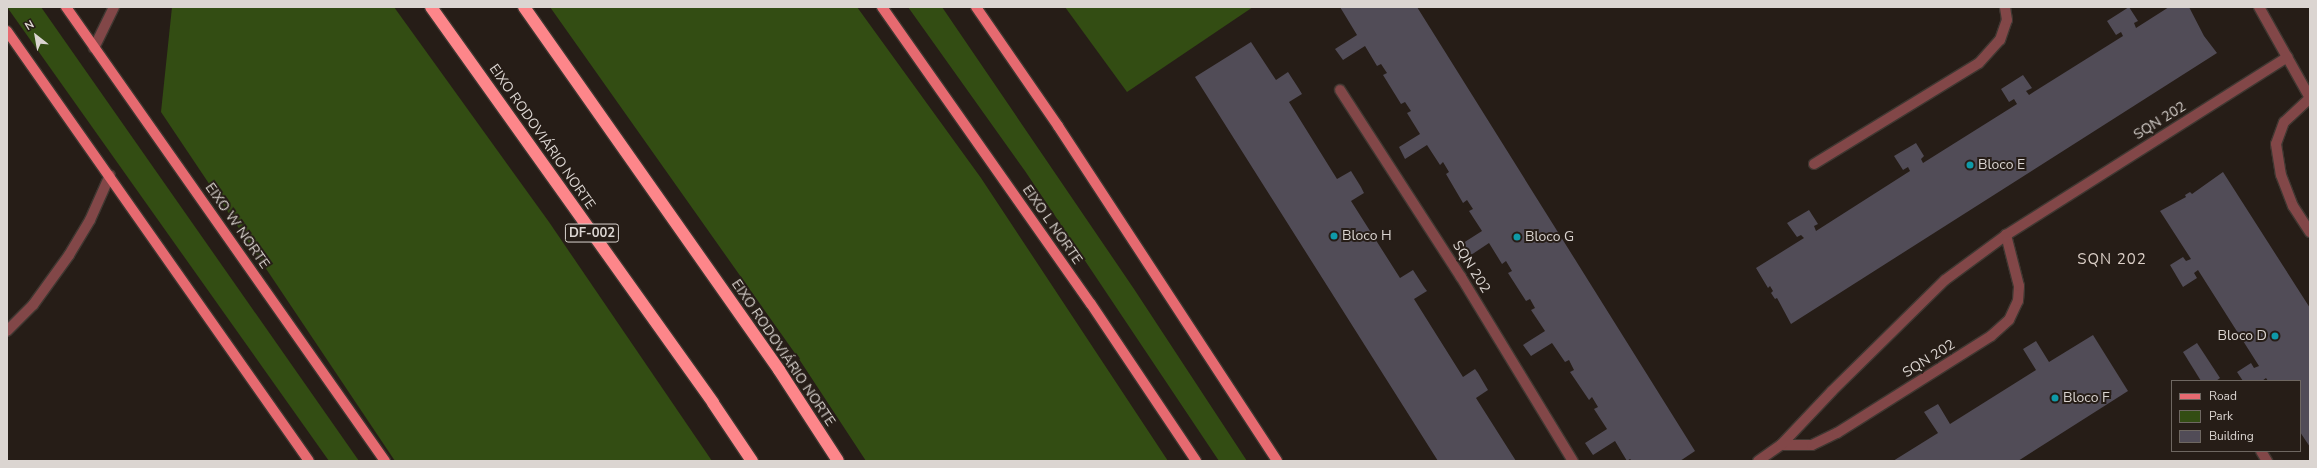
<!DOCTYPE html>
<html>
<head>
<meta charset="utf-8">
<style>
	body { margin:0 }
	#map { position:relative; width:2317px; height:468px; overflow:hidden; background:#261d17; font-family:"Nunito Sans",sans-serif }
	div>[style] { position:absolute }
	.green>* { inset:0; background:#334d13 }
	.building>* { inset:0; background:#514c57 }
	.roads { filter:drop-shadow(1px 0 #3f3731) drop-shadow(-1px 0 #3f3731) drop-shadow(0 1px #3f3731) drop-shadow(0 -1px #3f3731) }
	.minor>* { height:10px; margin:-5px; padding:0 5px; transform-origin:5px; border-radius:5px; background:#824748 }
	.major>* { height:10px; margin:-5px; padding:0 5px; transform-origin:5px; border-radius:5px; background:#e66a70 }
	.highway>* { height:12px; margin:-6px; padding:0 6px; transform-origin:6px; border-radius:6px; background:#fd868a }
	.dots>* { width:11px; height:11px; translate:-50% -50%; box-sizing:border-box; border:2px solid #261d17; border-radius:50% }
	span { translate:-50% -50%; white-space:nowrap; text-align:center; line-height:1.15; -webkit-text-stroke:4px #261d17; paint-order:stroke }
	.shield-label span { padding:1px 3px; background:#261d17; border:1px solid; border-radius:3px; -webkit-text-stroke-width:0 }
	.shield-label { font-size:13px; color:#dbd5d1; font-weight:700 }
	.street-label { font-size:14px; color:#dbd5d1 }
	.poi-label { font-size:14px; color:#dbd5d1 }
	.left { translate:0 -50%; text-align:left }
	.right { translate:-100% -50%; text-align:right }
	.neighbourhood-label { font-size:15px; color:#dcd0c8; letter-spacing:1px }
	.frame { position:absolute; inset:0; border:8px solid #dbd5d1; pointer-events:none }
	.legend { position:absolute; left:2171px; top:380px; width:130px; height:72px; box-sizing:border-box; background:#261d17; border:1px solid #6e6761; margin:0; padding:5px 7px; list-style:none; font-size:12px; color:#dbd5d1 }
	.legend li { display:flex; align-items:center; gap:8px; height:20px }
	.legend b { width:20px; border:1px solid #6e6761 }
	.north { position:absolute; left:16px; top:16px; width:40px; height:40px; -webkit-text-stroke:3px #261d17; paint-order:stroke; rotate:329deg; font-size:11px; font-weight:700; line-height:16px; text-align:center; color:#dbd5d1 }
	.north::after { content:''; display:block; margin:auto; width:14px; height:18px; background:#dbd5d1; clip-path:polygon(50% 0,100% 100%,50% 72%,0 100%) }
</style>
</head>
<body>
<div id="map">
	<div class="green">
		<div style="clip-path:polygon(7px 7px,41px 7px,359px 461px,329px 461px)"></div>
		<div style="clip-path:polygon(172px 7px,394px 7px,549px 222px,712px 461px,395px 461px,161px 112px)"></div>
		<div style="clip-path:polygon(550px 7px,857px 7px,981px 178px,1168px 461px,866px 461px,799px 359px)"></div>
		<div style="clip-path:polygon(908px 7px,942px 7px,1134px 289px,1247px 461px,1219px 461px,1025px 171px)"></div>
		<div style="clip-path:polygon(1065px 7px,1253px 7px,1127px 92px)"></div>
	</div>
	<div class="building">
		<div style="clip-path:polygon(1340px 7px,1417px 7px,1695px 451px,1680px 461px,1632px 461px,1630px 459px,1627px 461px,1615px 441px,1593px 455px,1585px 443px,1607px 429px,1594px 409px,1598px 407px,1592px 397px,1589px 400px,1570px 372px,1574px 370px,1569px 360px,1565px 362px,1552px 343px,1531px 356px,1523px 345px,1545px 331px,1531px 310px,1535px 308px,1530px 299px,1526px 301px,1508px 273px,1512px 271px,1506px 261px,1502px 264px,1489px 243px,1468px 257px,1460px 245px,1482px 231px,1469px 211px,1473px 209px,1467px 200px,1463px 203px,1446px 174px,1449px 172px,1443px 162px,1440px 165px,1427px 145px,1405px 159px,1399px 147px,1420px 134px,1407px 113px,1411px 111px,1405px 102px,1401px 104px,1383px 75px,1387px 73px,1381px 64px,1377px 66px,1365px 46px,1343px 60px,1335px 49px,1357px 35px)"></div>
		<div style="clip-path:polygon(2129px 7px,2138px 21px,2134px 23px,2136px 28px,2169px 7px,2189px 7px,2204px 36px,2217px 53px,1791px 324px,1777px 298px,1775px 299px,1771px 293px,1773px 291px,1770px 286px,1768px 288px,1756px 268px,1804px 238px,1801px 235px,1797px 237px,1787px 223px,1809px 210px,1818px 224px,1814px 226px,1816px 231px,1910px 171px,1908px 167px,1903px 170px,1894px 156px,1916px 143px,1924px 156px,1921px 159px,1923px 163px,2017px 104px,2014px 99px,2009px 102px,2001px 89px,2023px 75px,2032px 88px,2026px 91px,2029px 95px,2123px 36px,2121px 32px,2116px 35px,2107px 21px)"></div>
		<div style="clip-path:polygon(1251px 42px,1276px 80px,1288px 72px,1299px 89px,1302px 94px,1289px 102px,1337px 179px,1351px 171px,1361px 187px,1364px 193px,1351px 201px,1400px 278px,1413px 270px,1424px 287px,1427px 291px,1414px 299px,1463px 377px,1475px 369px,1478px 373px,1488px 390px,1476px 398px,1516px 461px,1438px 461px,1195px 77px)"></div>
		<div style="clip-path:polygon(2223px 172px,2310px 308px,2310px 447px,2300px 432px,2300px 381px,2268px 381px,2266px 378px,2262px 381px,2243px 381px,2237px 372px,2251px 363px,2254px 368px,2259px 366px,2198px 270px,2194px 273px,2197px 278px,2183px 287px,2170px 265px,2183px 257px,2186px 261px,2191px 259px,2160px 211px,2186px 197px,2185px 195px,2190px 192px,2192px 194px)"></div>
		<div style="clip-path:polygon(2093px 335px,2128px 391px,2018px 461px,1893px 461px,1938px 433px,1924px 412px,1938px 404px,1950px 424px,2036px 370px,2023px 349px,2036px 341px,2049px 362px)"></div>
		<div style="clip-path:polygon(2197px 343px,2220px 378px,2216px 381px,2201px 381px,2183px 352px)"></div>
	</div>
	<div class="roads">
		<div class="minor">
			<div style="left:2259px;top:7px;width:104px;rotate:60.7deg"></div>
			<div style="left:2310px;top:98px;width:35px;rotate:137deg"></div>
			<div style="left:2284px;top:122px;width:23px;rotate:110deg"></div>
			<div style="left:2276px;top:144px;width:31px;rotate:81deg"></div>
			<div style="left:2281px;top:175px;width:33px;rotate:69deg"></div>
			<div style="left:2293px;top:206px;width:31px;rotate:57deg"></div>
			<div style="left:94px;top:48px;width:46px;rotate:-64deg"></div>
			<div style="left:1340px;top:90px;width:223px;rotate:57.1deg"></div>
			<div style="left:1461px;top:277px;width:215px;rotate:58.7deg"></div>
			<div style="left:1814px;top:164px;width:193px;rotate:-31.5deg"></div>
			<div style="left:1979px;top:63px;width:31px;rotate:-48deg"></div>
			<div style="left:2000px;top:40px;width:21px;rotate:-71deg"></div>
			<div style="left:2007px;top:20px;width:13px;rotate:-99deg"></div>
			<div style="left:7px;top:331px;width:37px;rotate:-45deg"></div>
			<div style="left:33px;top:305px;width:62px;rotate:-54.2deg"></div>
			<div style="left:69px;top:255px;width:41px;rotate:-59deg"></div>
			<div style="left:90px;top:220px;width:49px;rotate:-66deg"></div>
			<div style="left:1781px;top:445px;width:31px"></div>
			<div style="left:1812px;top:445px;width:28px;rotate:-26deg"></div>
			<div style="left:1837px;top:433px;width:182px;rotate:-32.2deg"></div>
			<div style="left:1991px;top:336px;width:24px;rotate:-42deg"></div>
			<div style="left:2009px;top:320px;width:21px;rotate:-65deg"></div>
			<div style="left:2018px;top:301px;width:15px;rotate:-86deg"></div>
			<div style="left:2019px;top:286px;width:53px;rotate:-104.3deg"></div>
			<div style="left:2261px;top:451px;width:12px;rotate:59deg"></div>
			<div style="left:1758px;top:461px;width:28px;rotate:-35deg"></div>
			<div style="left:1781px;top:445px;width:74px;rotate:-46.6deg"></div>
			<div style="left:1832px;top:391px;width:158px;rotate:-44.5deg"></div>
			<div style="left:1945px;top:280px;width:76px;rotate:-36.4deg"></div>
			<div style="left:2006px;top:235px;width:333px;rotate:-32.3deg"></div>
		</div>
		<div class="major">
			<div style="left:66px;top:7px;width:555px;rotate:54.91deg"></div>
			<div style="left:882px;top:7px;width:363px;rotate:54.9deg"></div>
			<div style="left:1091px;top:304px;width:189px;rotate:56.2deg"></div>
			<div style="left:976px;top:7px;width:145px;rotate:55.4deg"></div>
			<div style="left:1058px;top:126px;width:400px;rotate:56.8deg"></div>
			<div style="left:7px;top:31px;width:525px;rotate:54.92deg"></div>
		</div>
		<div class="highway">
			<div style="left:431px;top:7px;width:486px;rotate:54.5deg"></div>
			<div style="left:713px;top:403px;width:70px;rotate:56.1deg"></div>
			<div style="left:524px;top:7px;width:444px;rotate:54.9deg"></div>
			<div style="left:779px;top:370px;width:108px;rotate:57deg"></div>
		</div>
	</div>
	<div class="dots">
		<div style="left:1970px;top:165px;background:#0f9aa8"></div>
		<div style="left:1334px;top:236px;background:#0f9aa8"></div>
		<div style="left:1517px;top:237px;background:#0f9aa8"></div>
		<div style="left:2275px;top:336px;background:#0f9aa8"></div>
		<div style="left:2055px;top:398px;background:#0f9aa8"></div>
	</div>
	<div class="shield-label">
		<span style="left:592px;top:233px">DF-002</span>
	</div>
	<div class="street-label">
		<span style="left:2160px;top:121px;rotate:-32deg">SQN 202</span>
		<span style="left:542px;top:137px;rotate:55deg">EIXO RODOVIÁRIO NORTE</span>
		<span style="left:1052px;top:225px;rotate:55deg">EIXO L NORTE</span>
		<span style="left:237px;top:226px;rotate:55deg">EIXO W NORTE</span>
		<span style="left:1471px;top:267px;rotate:58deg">SQN 202</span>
		<span style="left:783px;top:353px;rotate:56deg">EIXO RODOVIÁRIO NORTE</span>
		<span style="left:1929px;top:359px;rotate:-32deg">SQN 202</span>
	</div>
	<div class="poi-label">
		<span class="left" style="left:1978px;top:165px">Bloco E</span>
		<span class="left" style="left:1342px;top:236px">Bloco H</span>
		<span class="left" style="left:1525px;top:237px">Bloco G</span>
		<span class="right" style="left:2267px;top:336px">Bloco D</span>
		<span class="left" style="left:2063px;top:398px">Bloco F</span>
	</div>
	<div class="neighbourhood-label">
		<span style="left:2112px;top:260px">SQN 202</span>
	</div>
	<div class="frame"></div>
	<ul class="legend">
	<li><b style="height:5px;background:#e66a70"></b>Road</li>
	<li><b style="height:11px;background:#334d13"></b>Park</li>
	<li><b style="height:11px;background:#514c57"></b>Building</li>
	</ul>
	<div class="north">N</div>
</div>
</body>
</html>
